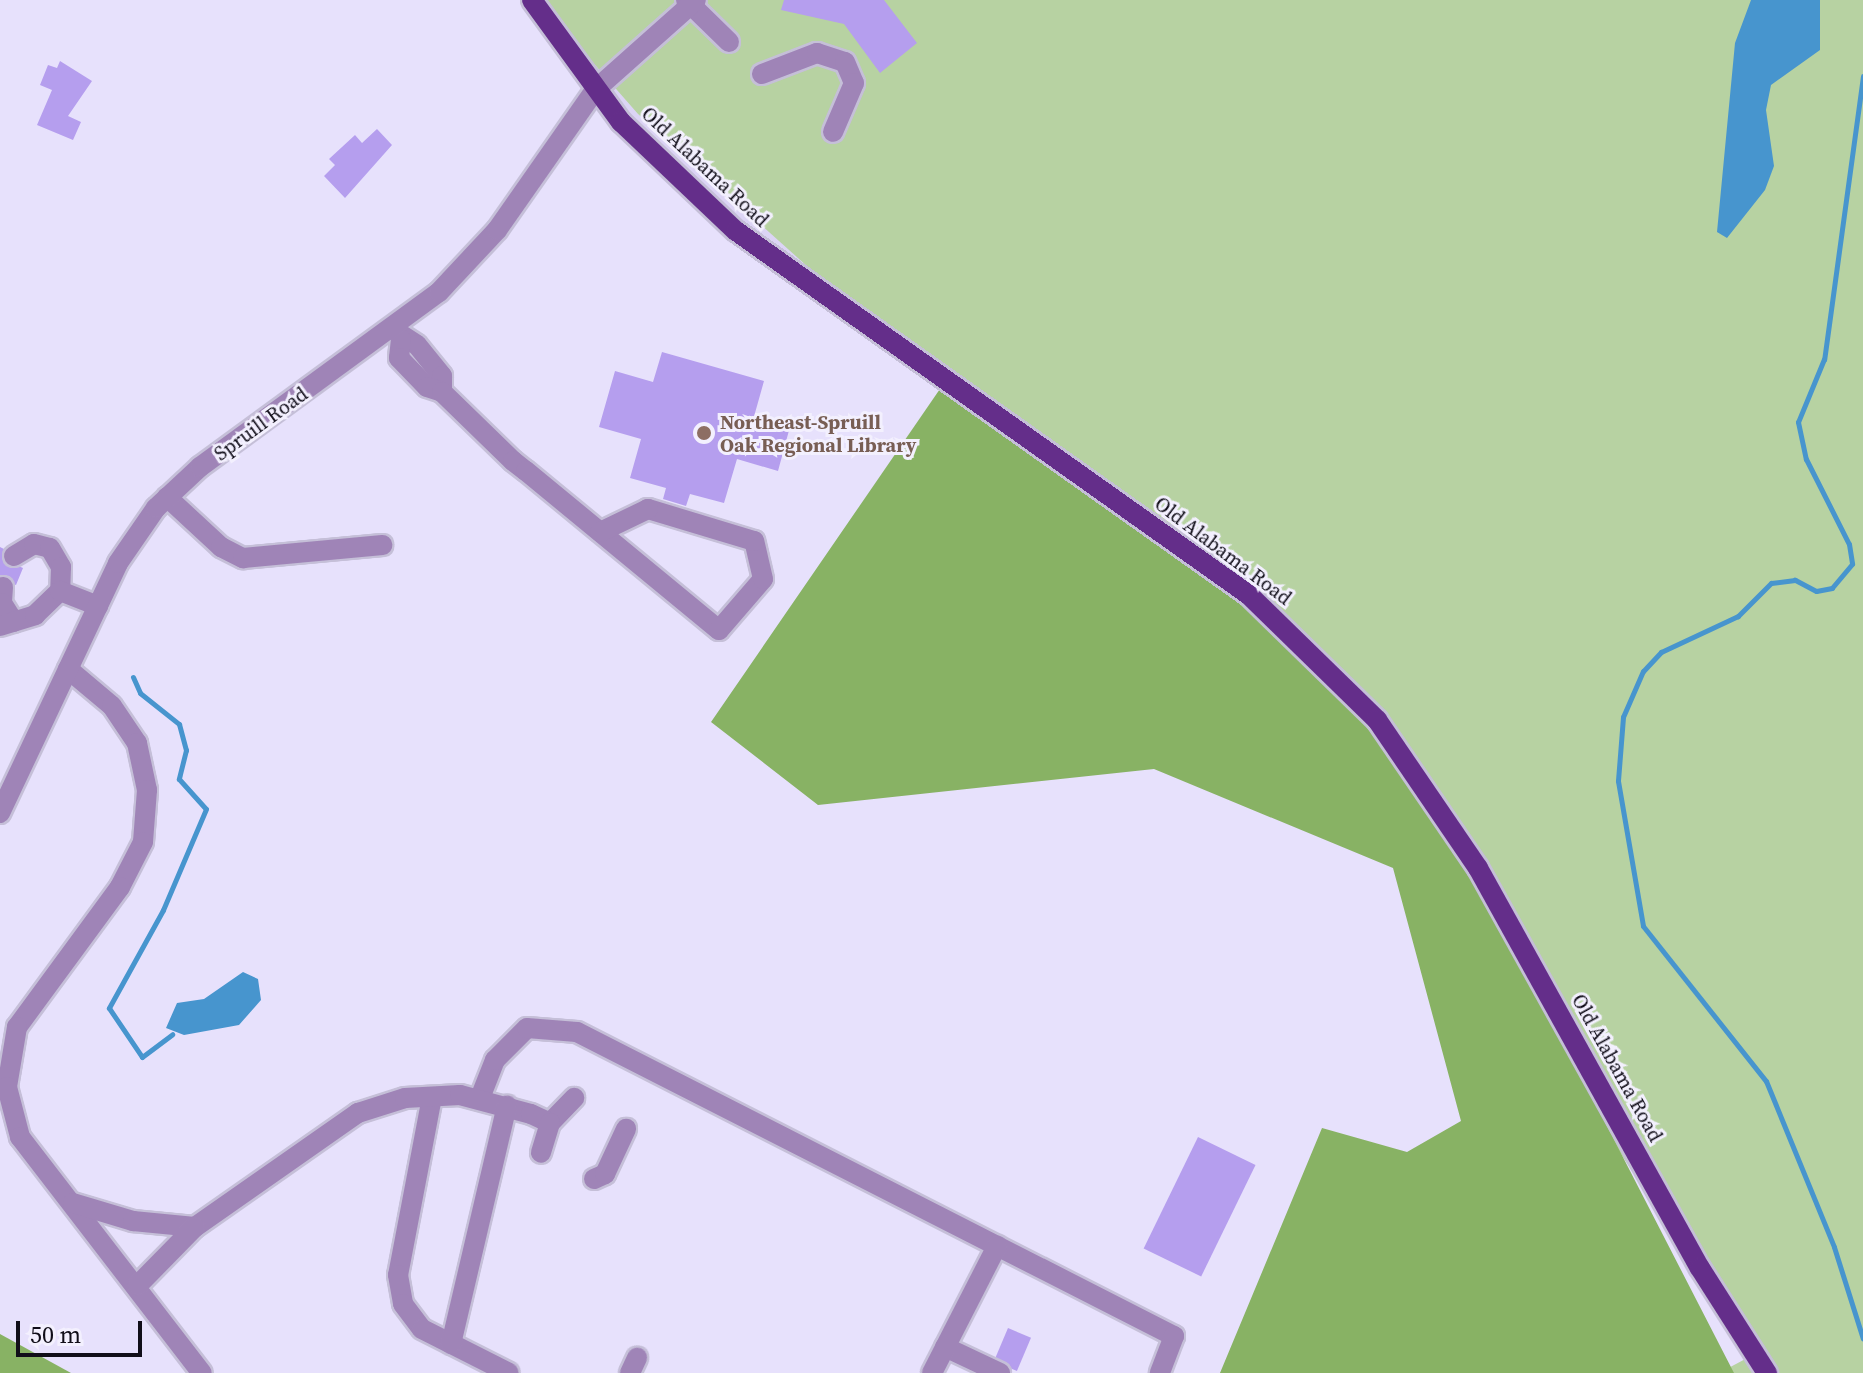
<!DOCTYPE html>
<html>
<head>
<meta charset="utf-8">
<style>
	body { margin:0 }
	#map { position:relative; width:1863px; height:1373px; overflow:hidden; background:#e7e1fc; font-family:"Source Serif 4",serif }
	div>[style] { position:absolute }
	.built>* { inset:0; background:#dcd4f5 }
	.green>* { inset:0; background:#b7d2a2 }
	.forest>* { inset:0; background:#88b264 }
	.water>* { inset:0; background:#4795ce }
	.stream>* { height:5px; margin:-2.5px; padding:0 2.5px; transform-origin:2.5px; border-radius:2.5px; background:#4795ce }
	.building>* { inset:0; background:#b59eee; transform-origin:0 0 }
	.roads { filter:drop-shadow(2px 0 #c5bfd8) drop-shadow(-2px 0 #c5bfd8) drop-shadow(0 2px #c5bfd8) drop-shadow(0 -2px #c5bfd8) }
	.minor>* { height:20px; margin:-10px; padding:0 10px; transform-origin:10px; border-radius:10px; background:#9f84b7 }
	.major>* { height:20px; margin:-10px; padding:0 10px; transform-origin:10px; border-radius:10px; background:#642e8a }
	.dots>* { width:22px; height:22px; translate:-50% -50%; box-sizing:border-box; border:4px solid #f3f0fe; border-radius:50% }
	span { translate:-50% -50%; white-space:nowrap; text-align:center; line-height:1.15; -webkit-text-stroke:6px #f3f0fe; paint-order:stroke }
	.street-label { font-size:20px; color:#110e19 }
	.education-label { font-size:20px; color:#785e54; font-weight:700 }
	.left { translate:0 -50%; text-align:left }
	.scale { position:absolute; left:16px; top:1321px; width:126px; height:36px; box-sizing:border-box; border:4px solid #110e19; border-top:0; padding-left:10px; font-size:24px; line-height:28px; white-space:nowrap; color:#110e19; -webkit-text-stroke:6px #f3f0fe; paint-order:stroke }
</style>
</head>
<body>
<div id="map">
	<div class="built">
		<div style="clip-path:polygon(530px 0,538px 0,638px 114px,942px 386px,747px 231px,585px 90px)"></div>
	</div>
	<div class="green">
		<div style="clip-path:polygon(538px 0,1863px 0,1863px 1373px,1719px 1373px,1751px 1356px,1603px 1126px,1500px 890px,638px 114px)"></div>
	</div>
	<div class="forest">
		<div style="clip-path:polygon(942px 386px,1223px 586px,1380px 715px,1434px 790px,1734px 1373px,1220px 1373px,1322px 1128px,1407px 1152px,1461px 1121px,1393px 868px,1154px 769px,818px 805px,711px 722px)"></div>
		<div style="clip-path:polygon(0 1334px,71px 1373px,0 1373px)"></div>
	</div>
	<div class="water">
		<div style="clip-path:polygon(1751px 0,1820px 0,1820px 50px,1771px 85px,1766px 110px,1774px 166px,1765px 190px,1727px 238px,1717px 232px,1735px 43px)"></div>
		<div style="clip-path:polygon(243px 972px,258px 979px,261px 1000px,239px 1025px,184px 1035px,166px 1028px,177px 1003px,204px 999px)"></div>
	</div>
	<div class="stream">
		<div style="left:1863px;top:76px;width:286px;rotate:97.8deg"></div>
		<div style="left:1824px;top:359px;width:68px;rotate:112.4deg"></div>
		<div style="left:1798px;top:422px;width:38px;rotate:78deg"></div>
		<div style="left:1806px;top:459px;width:95px;rotate:63.2deg"></div>
		<div style="left:1849px;top:544px;width:20px;rotate:81deg"></div>
		<div style="left:1852px;top:564px;width:31px;rotate:130deg"></div>
		<div style="left:1832px;top:588px;width:16px;rotate:169deg"></div>
		<div style="left:1816px;top:591px;width:24px;rotate:-152deg"></div>
		<div style="left:1795px;top:580px;width:24px;rotate:173deg"></div>
		<div style="left:1771px;top:583px;width:47px;rotate:135deg"></div>
		<div style="left:1738px;top:616px;width:85px;rotate:154.9deg"></div>
		<div style="left:1661px;top:652px;width:26px;rotate:133deg"></div>
		<div style="left:1643px;top:671px;width:50px;rotate:113.5deg"></div>
		<div style="left:1623px;top:717px;width:64px;rotate:94.5deg"></div>
		<div style="left:1618px;top:781px;width:147px;rotate:80.2deg"></div>
		<div style="left:1643px;top:926px;width:198px;rotate:51.6deg"></div>
		<div style="left:1766px;top:1081px;width:179px;rotate:67.7deg"></div>
		<div style="left:1834px;top:1247px;width:96px;rotate:72.5deg"></div>
		<div style="left:133px;top:677px;width:17px;rotate:66deg"></div>
		<div style="left:140px;top:693px;width:50px;rotate:38.5deg"></div>
		<div style="left:179px;top:724px;width:27px;rotate:75deg"></div>
		<div style="left:186px;top:750px;width:30px;rotate:104deg"></div>
		<div style="left:179px;top:779px;width:40px;rotate:48deg"></div>
		<div style="left:206px;top:809px;width:110px;rotate:113.1deg"></div>
		<div style="left:163px;top:910px;width:112px;rotate:118.9deg"></div>
		<div style="left:109px;top:1008px;width:59px;rotate:56deg"></div>
		<div style="left:142px;top:1057px;width:38px;rotate:-37deg"></div>
	</div>
	<div class="building">
		<div style="clip-path:polygon(784px 0,884px 0,917px 43px,880px 73px,844px 24px,781px 10px)"></div>
		<div style="clip-path:polygon(60px 61px,92px 81px,68px 116px,81px 122px,73px 140px,37px 125px,52px 90px,40px 85px,48px 65px,57px 68px)"></div>
		<div style="clip-path:polygon(377px 129px,392px 145px,345px 198px,324px 176px,335px 165px,329px 159px,355px 135px,362px 143px)"></div>
		<div style="clip-path:polygon(662px 352px,764px 381px,755px 413px,791px 423px,778px 471px,737px 459px,724px 503px,690px 494px,686px 506px,663px 499px,666px 488px,630px 478px,641px 439px,599px 427px,615px 371px,653px 382px)"></div>
		<div style="clip-path:polygon(0 547px,6px 550px,2px 559px,23px 568px,16px 585px,0 579px)"></div>
		<div style="left:1198px;top:1137px;width:64px;height:124px;rotate:26deg"></div>
		<div style="left:1008px;top:1328px;width:25px;height:36px;rotate:23deg"></div>
	</div>
	<div class="roads">
		<div class="minor">
			<div style="left:686px;top:0;width:60px;rotate:44.3deg"></div>
			<div style="left:762px;top:74px;width:59px;rotate:-20.9deg"></div>
			<div style="left:817px;top:53px;width:29px;rotate:18deg"></div>
			<div style="left:845px;top:62px;width:23px;rotate:67deg"></div>
			<div style="left:854px;top:83px;width:53px;rotate:113.2deg"></div>
			<div style="left:394px;top:330px;width:27px;rotate:33deg"></div>
			<div style="left:417px;top:345px;width:40px;rotate:51deg"></div>
			<div style="left:442px;top:376px;width:16px;rotate:90deg"></div>
			<div style="left:401px;top:339px;width:19px;rotate:96deg"></div>
			<div style="left:399px;top:358px;width:40px;rotate:46deg"></div>
			<div style="left:427px;top:387px;width:16px;rotate:18deg"></div>
			<div style="left:442px;top:392px;width:99px;rotate:44.2deg"></div>
			<div style="left:513px;top:461px;width:16px;rotate:38deg"></div>
			<div style="left:526px;top:471px;width:250px;rotate:39.5deg"></div>
			<div style="left:719px;top:630px;width:67px;rotate:-49.2deg"></div>
			<div style="left:763px;top:579px;width:39px;rotate:-103deg"></div>
			<div style="left:754px;top:541px;width:111px;rotate:-163.2deg"></div>
			<div style="left:648px;top:509px;width:53px;rotate:154.4deg"></div>
			<div style="left:167px;top:497px;width:74px;rotate:42.8deg"></div>
			<div style="left:221px;top:547px;width:25px;rotate:27deg"></div>
			<div style="left:243px;top:558px;width:140px;rotate:-5.3deg"></div>
			<div style="left:14px;top:556px;width:23px;rotate:-31deg"></div>
			<div style="left:34px;top:544px;width:16px;rotate:14deg"></div>
			<div style="left:50px;top:548px;width:22px;rotate:60deg"></div>
			<div style="left:61px;top:567px;width:24px;rotate:92deg"></div>
			<div style="left:3px;top:587px;width:16px;rotate:94deg"></div>
			<div style="left:2px;top:603px;width:22px;rotate:58deg"></div>
			<div style="left:0;top:626px;width:37px;rotate:-17deg"></div>
			<div style="left:35px;top:615px;width:35px;rotate:-44deg"></div>
			<div style="left:60px;top:591px;width:41px;rotate:21.5deg"></div>
			<div style="left:68px;top:669px;width:57px;rotate:40.1deg"></div>
			<div style="left:112px;top:706px;width:45px;rotate:56deg"></div>
			<div style="left:137px;top:743px;width:48px;rotate:78deg"></div>
			<div style="left:147px;top:790px;width:52px;rotate:94.4deg"></div>
			<div style="left:143px;top:842px;width:51px;rotate:117.1deg"></div>
			<div style="left:120px;top:887px;width:174px;rotate:126.3deg"></div>
			<div style="left:17px;top:1027px;width:61px;rotate:99.5deg"></div>
			<div style="left:7px;top:1087px;width:52px;rotate:75.4deg"></div>
			<div style="left:20px;top:1137px;width:298px;rotate:52.4deg"></div>
			<div style="left:0;top:813px;width:276px;rotate:-64.7deg"></div>
			<div style="left:118px;top:563px;width:67px;rotate:-55.4deg"></div>
			<div style="left:156px;top:508px;width:60px;rotate:-43deg"></div>
			<div style="left:200px;top:467px;width:296px;rotate:-36.2deg"></div>
			<div style="left:439px;top:292px;width:85px;rotate:-46.9deg"></div>
			<div style="left:497px;top:230px;width:171px;rotate:-55deg"></div>
			<div style="left:595px;top:90px;width:135px;rotate:-41.7deg"></div>
			<div style="left:432px;top:1097px;width:181px;rotate:100.8deg"></div>
			<div style="left:398px;top:1275px;width:29px;rotate:80deg"></div>
			<div style="left:403px;top:1304px;width:31px;rotate:53deg"></div>
			<div style="left:422px;top:1329px;width:97px;rotate:26.8deg"></div>
			<div style="left:480px;top:1098px;width:41px;rotate:-68.5deg"></div>
			<div style="left:495px;top:1060px;width:45px;rotate:-45deg"></div>
			<div style="left:527px;top:1028px;width:50px;rotate:4.6deg"></div>
			<div style="left:577px;top:1032px;width:670px;rotate:26.99deg"></div>
			<div style="left:1174px;top:1336px;width:40px;rotate:111deg"></div>
			<div style="left:550px;top:1123px;width:35px;rotate:-46deg"></div>
			<div style="left:594px;top:1179px;width:12px;rotate:-24deg"></div>
			<div style="left:605px;top:1174px;width:50px;rotate:-65deg"></div>
			<div style="left:73px;top:1203px;width:63px;rotate:16.7deg"></div>
			<div style="left:133px;top:1221px;width:62px;rotate:5.5deg"></div>
			<div style="left:195px;top:1227px;width:199px;rotate:-35deg"></div>
			<div style="left:358px;top:1113px;width:49px;rotate:-17.7deg"></div>
			<div style="left:405px;top:1098px;width:55px;rotate:-3.1deg"></div>
			<div style="left:460px;top:1095px;width:73px;rotate:15deg"></div>
			<div style="left:531px;top:1114px;width:21px;rotate:25deg"></div>
			<div style="left:550px;top:1123px;width:31px;rotate:107deg"></div>
			<div style="left:138px;top:1285px;width:81px;rotate:-45.5deg"></div>
			<div style="left:451px;top:1344px;width:245px;rotate:-76.8deg"></div>
			<div style="left:945px;top:1347px;width:61px;rotate:25.3deg"></div>
			<div style="left:630px;top:1373px;width:17px;rotate:-65deg"></div>
			<div style="left:932px;top:1373px;width:143px;rotate:-62.9deg"></div>
		</div>
		<div class="major">
			<div style="left:532px;top:0;width:151px;rotate:53.9deg"></div>
			<div style="left:621px;top:122px;width:158px;rotate:43.5deg"></div>
			<div style="left:736px;top:231px;width:629px;rotate:35.36deg"></div>
			<div style="left:1249px;top:595px;width:179px;rotate:44.3deg"></div>
			<div style="left:1377px;top:720px;width:179px;rotate:55.7deg"></div>
			<div style="left:1478px;top:868px;width:457px;rotate:61deg"></div>
			<div style="left:1700px;top:1268px;width:125px;rotate:57.5deg"></div>
		</div>
	</div>
	<div class="dots">
		<div style="left:704px;top:433px;background:#8d6e63"></div>
	</div>
	<div class="street-label">
		<span style="left:705px;top:167px;rotate:43deg">Old Alabama Road</span>
		<span style="left:261px;top:424px;rotate:-36deg">Spruill Road</span>
		<span style="left:1223px;top:551px;rotate:37deg">Old Alabama Road</span>
		<span style="left:1617px;top:1068px;rotate:61deg">Old Alabama Road</span>
	</div>
	<div class="education-label">
		<span class="left" style="left:720px;top:434px">Northeast-Spruill<br>Oak Regional Library</span>
	</div>
	<div class="scale">50 m</div>
</div>
</body>
</html>
